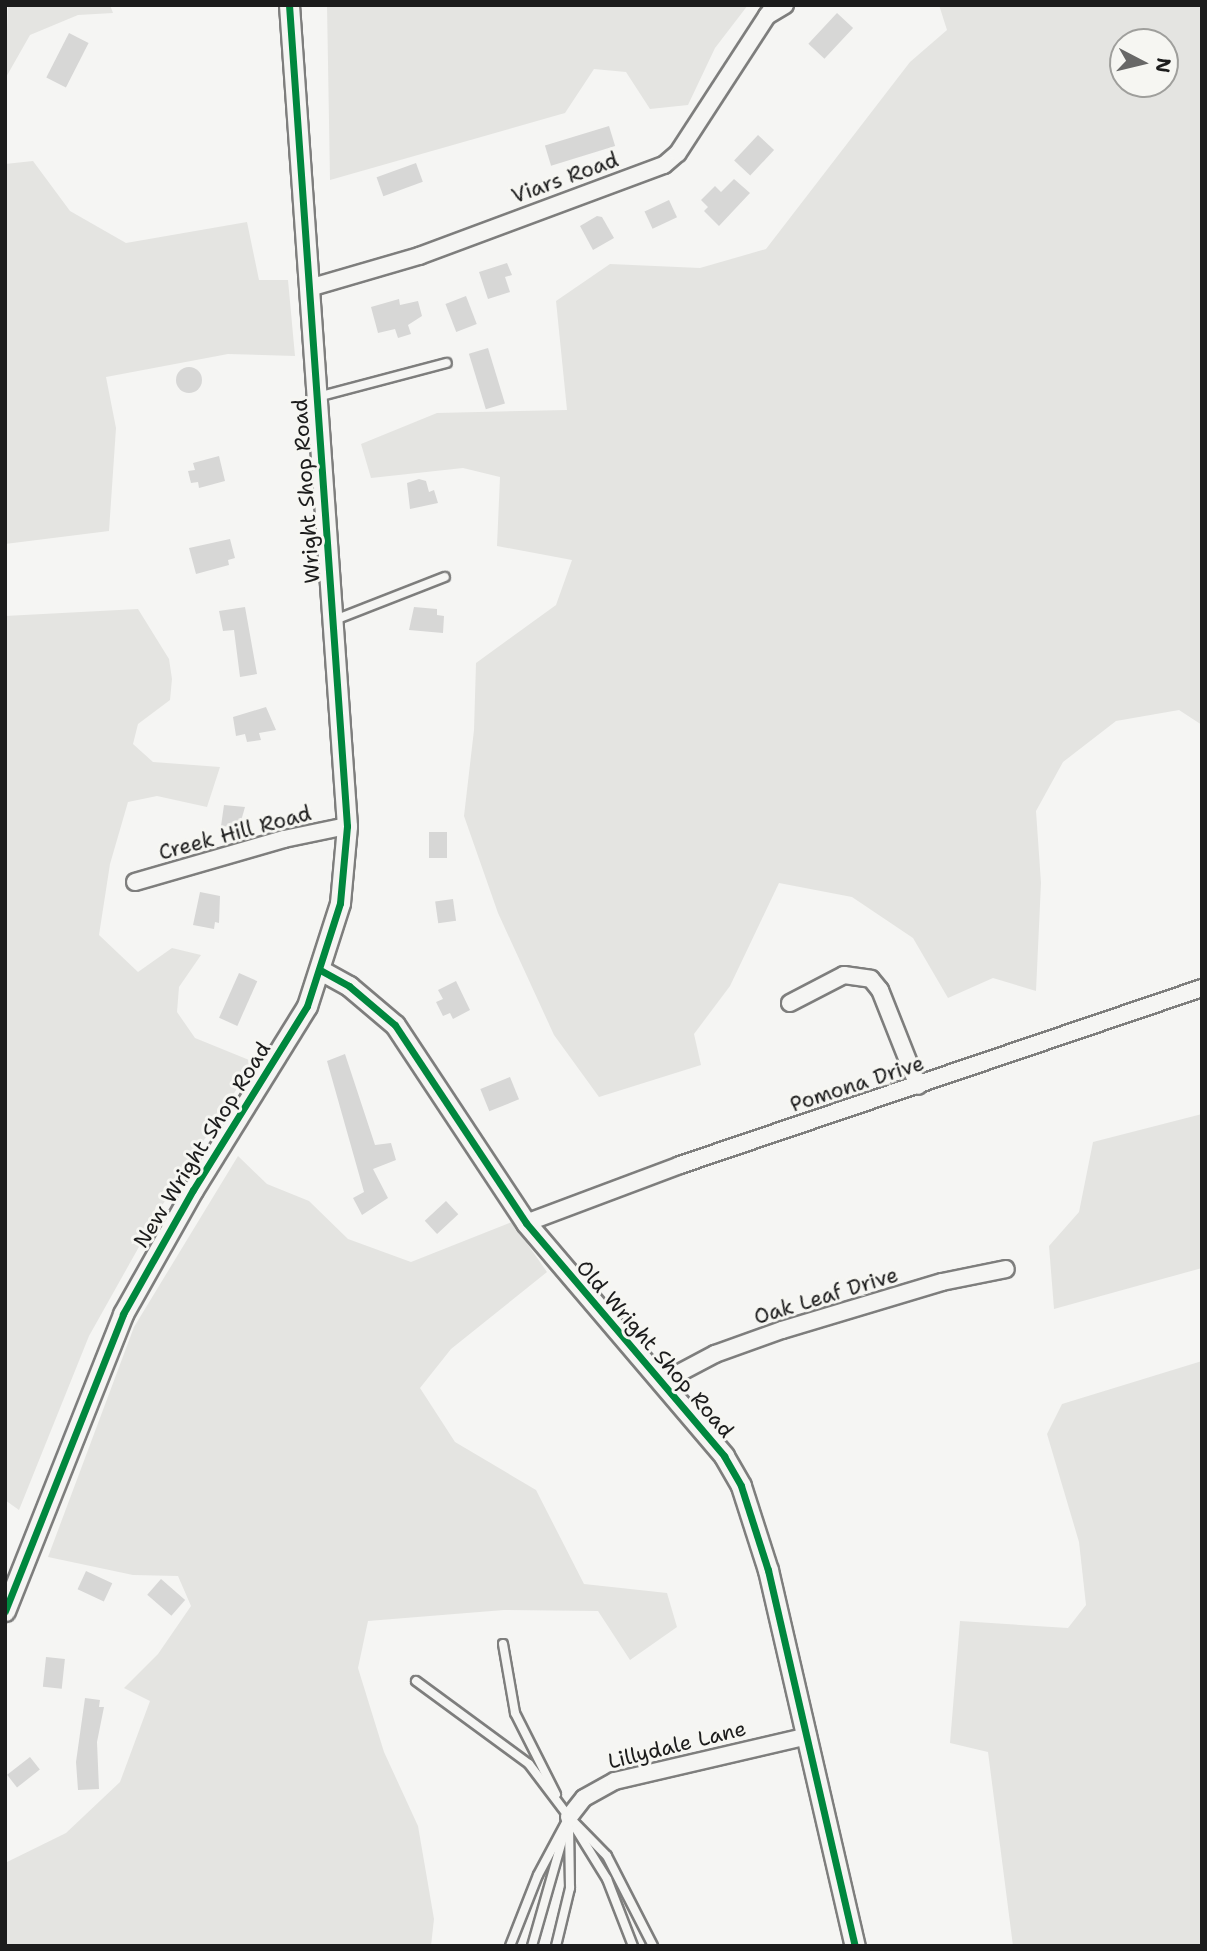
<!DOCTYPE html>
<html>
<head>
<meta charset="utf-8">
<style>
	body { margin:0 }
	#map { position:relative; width:1207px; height:1951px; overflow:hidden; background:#f5f5f3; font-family:"Shantell Sans",sans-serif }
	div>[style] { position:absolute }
	.green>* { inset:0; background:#e4e4e1 }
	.building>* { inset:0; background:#d7d7d6; transform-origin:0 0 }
	.round { border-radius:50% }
	.roads { filter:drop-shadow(2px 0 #7e7e7d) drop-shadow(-2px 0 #7e7e7d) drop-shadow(0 2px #7e7e7d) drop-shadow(0 -2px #7e7e7d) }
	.service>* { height:8px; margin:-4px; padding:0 4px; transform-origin:4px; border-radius:4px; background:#f5f5f3 }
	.minor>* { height:16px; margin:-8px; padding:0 8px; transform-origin:8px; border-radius:8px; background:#f5f5f3 }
	.tertiary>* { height:19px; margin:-9.5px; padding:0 9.5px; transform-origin:9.5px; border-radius:9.5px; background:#f5f5f3 }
	.cycleway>* { height:7px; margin:-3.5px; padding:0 3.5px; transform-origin:3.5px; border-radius:3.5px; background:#00873e }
	span { translate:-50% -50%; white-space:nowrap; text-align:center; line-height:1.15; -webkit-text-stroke:6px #f6f6f2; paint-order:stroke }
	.street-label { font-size:21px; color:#1c1c1c }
	.frame { position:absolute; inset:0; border:7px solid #1c1c1c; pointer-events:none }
	.north { position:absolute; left:1109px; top:28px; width:70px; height:70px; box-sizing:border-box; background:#f6f6f2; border:2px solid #9f9f9c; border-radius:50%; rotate:97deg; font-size:19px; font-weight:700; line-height:28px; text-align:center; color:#1c1c1c }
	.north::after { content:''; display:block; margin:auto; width:24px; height:32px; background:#686867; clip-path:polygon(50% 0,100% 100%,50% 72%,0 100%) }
</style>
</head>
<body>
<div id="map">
	<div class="green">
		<div style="clip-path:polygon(8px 5px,110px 5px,113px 13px,78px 15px,30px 35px,5px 79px)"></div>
		<div style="clip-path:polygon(327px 5px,748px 5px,715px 48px,688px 105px,650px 109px,626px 72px,594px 69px,565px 113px,330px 180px)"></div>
		<div style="clip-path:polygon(evenodd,939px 5px,1202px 5px,1202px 725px,1179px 710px,1116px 721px,1063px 762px,1036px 811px,1041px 883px,1036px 991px,993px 978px,948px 998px,913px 938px,852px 897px,779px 883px,730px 986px,694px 1034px,701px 1065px,599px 1097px,554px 1035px,498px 913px,464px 816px,474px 730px,476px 663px,556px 605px,572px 560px,497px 546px,500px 477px,463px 468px,371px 478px,361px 444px,437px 413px,567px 410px,556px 301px,610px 264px,700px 268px,766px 249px,910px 62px,947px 30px,939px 5px,1165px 42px,1165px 84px,1123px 84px,1123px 42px,1165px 42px)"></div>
		<div style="clip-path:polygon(33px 161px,70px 211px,126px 243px,247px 222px,259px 280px,288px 280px,295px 356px,228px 354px,106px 377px,116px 428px,109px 531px,5px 544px,5px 164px)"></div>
		<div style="clip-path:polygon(138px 609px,169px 659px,172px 679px,170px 700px,138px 724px,133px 744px,153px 762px,220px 767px,207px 807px,157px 796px,128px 802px,110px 864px,99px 935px,138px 972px,172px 948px,201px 955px,179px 987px,177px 1012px,195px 1038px,254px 1062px,163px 1204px,89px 1336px,19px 1510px,5px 1500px,5px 616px)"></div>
		<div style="clip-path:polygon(1202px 1114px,1202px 1268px,1054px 1309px,1049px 1246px,1079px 1212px,1093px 1142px)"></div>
		<div style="clip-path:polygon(238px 1156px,267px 1184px,309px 1201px,348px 1239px,411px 1262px,512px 1222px,547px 1272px,451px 1349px,420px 1388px,455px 1442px,536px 1490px,584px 1584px,667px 1593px,677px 1627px,630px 1660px,598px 1611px,504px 1610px,368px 1621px,358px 1668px,384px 1752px,418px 1826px,434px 1919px,431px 1946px,5px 1946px,5px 1863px,66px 1833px,120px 1782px,150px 1701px,124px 1688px,158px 1654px,191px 1606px,178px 1576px,133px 1575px,48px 1557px,134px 1327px)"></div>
		<div style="clip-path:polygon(1202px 1361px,1202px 1946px,1013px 1946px,988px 1752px,950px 1743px,960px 1621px,1068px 1628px,1086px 1605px,1079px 1542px,1047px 1434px,1062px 1404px)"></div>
	</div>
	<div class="building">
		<div style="left:837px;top:13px;width:22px;height:42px;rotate:43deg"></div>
		<div style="left:69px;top:33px;width:22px;height:50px;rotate:27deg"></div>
		<div style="left:609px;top:126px;width:21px;height:67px;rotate:73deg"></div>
		<div style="left:758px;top:135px;width:22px;height:35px;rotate:43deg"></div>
		<div style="left:416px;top:163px;width:20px;height:42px;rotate:70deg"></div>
		<div style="clip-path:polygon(734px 179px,750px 193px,719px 226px,704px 211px,708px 207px,701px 200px,715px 186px,721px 192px)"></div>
		<div style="left:669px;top:200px;width:19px;height:27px;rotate:65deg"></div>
		<div style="clip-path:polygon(597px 216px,602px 217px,614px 238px,593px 250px,580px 226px)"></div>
		<div style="clip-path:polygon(507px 263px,512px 275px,505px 277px,510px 292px,488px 299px,479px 272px)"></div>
		<div style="left:466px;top:296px;width:30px;height:22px;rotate:69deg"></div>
		<div style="clip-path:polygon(399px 299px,400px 305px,418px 301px,422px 316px,408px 325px,411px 334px,398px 338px,395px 329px,378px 333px,371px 307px)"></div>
		<div style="left:488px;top:348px;width:58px;height:20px;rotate:73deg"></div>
		<div class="round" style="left:176px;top:367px;width:26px;height:26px"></div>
		<div style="clip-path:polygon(219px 456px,225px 481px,199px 488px,198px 482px,191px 483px,188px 471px,195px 470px,193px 463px)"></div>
		<div style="clip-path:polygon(419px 479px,426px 481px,429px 492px,434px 490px,438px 503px,410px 509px,407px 483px)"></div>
		<div style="clip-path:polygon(230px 539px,235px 558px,228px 560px,229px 565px,196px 574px,189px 548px)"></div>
		<div style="clip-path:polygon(245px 607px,257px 674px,240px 677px,234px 630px,223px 631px,219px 611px)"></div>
		<div style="clip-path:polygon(414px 607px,437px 609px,437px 615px,444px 616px,443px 633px,409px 630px)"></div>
		<div style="clip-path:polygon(266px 707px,276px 730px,259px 733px,261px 740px,247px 742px,245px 734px,236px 736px,233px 717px)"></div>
		<div style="clip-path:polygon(224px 805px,245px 807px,239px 828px,221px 826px)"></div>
		<div style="left:429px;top:832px;width:18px;height:26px"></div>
		<div style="clip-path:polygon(200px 892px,220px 896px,219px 923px,215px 922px,214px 929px,193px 925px)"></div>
		<div style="left:453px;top:899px;width:22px;height:18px;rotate:82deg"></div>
		<div style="left:239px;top:973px;width:20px;height:49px;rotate:24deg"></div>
		<div style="clip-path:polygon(456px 981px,470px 1010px,453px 1019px,450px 1013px,443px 1016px,436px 1002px,443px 999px,438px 990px)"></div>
		<div style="clip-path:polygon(345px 1054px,375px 1145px,391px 1143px,396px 1160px,373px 1169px,388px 1198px,362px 1215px,353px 1198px,364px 1192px,327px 1061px)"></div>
		<div style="left:510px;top:1077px;width:24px;height:32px;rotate:68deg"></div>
		<div style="left:446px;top:1201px;width:18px;height:29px;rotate:47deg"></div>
		<div style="left:86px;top:1571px;width:29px;height:20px;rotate:25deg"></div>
		<div style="left:161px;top:1579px;width:32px;height:21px;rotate:41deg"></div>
		<div style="left:46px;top:1657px;width:19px;height:30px;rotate:6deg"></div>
		<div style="clip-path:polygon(85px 1698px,100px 1700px,99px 1707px,104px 1707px,97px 1742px,99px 1789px,78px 1790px,76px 1762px)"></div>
		<div style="left:30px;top:1757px;width:16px;height:29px;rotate:52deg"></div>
	</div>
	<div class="roads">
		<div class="service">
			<div style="left:317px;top:397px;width:134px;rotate:-14.7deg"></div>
			<div style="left:332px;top:621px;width:121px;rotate:-21.3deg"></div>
			<div style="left:503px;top:1644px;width:70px;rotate:80.1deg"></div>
			<div style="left:515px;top:1713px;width:91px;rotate:63.2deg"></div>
			<div style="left:416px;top:1681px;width:140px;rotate:36.3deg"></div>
			<div style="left:529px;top:1764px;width:66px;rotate:53deg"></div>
			<div style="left:569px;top:1817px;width:54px;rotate:45.7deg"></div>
			<div style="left:607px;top:1856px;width:101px;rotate:62.9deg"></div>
			<div style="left:576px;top:1829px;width:59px;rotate:58.2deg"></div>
			<div style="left:607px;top:1879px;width:72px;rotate:68.8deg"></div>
			<div style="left:510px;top:1946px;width:76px;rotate:-68.5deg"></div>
			<div style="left:538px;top:1875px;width:66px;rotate:-61.9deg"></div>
			<div style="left:532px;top:1946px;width:121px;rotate:-74.1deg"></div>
			<div style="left:556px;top:1946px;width:60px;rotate:-76.4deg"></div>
			<div style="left:570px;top:1888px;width:61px;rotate:-90.9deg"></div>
		</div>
		<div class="minor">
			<div style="left:775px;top:5px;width:14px;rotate:126deg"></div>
			<div style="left:767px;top:16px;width:21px;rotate:-31deg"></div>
			<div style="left:309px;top:288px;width:115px;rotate:-16.2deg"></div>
			<div style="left:419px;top:256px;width:261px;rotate:-20.4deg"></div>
			<div style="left:664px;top:165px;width:18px;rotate:-41deg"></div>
			<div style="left:678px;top:153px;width:163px;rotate:-57deg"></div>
			<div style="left:135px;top:882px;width:155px;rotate:-16.1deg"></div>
			<div style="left:284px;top:839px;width:64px;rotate:-11.7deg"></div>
			<div style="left:790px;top:1003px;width:61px;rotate:-27.4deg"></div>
			<div style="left:844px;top:975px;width:27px;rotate:8deg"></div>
			<div style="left:871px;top:979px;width:14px;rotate:51deg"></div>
			<div style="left:880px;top:990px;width:103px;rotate:68.4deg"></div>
			<div style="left:526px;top:1223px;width:165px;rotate:-20.6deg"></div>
			<div style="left:680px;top:1165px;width:551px;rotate:-18.73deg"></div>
			<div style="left:664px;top:1381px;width:58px;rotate:-27.9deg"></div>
			<div style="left:715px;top:1354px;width:71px;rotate:-19.7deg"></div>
			<div style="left:782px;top:1330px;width:167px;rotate:-16.7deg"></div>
			<div style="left:942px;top:1282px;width:65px;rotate:-11.5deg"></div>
			<div style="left:569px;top:1817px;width:24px;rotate:-52deg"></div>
			<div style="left:584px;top:1798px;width:35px;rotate:-29deg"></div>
			<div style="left:615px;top:1781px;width:198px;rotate:-13.1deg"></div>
		</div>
		<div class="tertiary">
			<div style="left:322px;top:971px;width:31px;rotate:29deg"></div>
			<div style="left:349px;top:986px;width:60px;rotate:40.3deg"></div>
			<div style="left:395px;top:1025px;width:237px;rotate:56.5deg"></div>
			<div style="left:526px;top:1223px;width:306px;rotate:49.6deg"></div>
			<div style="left:724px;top:1456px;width:34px;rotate:60deg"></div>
			<div style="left:741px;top:1486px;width:88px;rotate:72.2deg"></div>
			<div style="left:768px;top:1570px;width:386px;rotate:77deg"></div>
			<div style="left:5px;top:1611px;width:320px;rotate:-68.3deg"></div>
			<div style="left:123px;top:1314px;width:142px;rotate:-60.6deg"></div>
			<div style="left:193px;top:1190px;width:216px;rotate:-58.2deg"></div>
			<div style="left:307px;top:1006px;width:108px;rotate:-72.2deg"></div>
			<div style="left:340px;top:903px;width:77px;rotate:-84.8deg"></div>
			<div style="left:347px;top:826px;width:823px;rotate:-94.04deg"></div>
		</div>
	</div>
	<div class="cycleway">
		<div style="left:322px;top:971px;width:31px;rotate:29deg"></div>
		<div style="left:349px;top:986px;width:60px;rotate:40.3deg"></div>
		<div style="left:395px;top:1025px;width:237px;rotate:56.5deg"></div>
		<div style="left:526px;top:1223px;width:306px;rotate:49.6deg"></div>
		<div style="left:724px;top:1456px;width:34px;rotate:60deg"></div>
		<div style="left:741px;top:1486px;width:88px;rotate:72.2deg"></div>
		<div style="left:768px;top:1570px;width:386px;rotate:77deg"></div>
		<div style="left:5px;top:1611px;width:320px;rotate:-68.3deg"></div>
		<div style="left:123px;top:1314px;width:142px;rotate:-60.6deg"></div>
		<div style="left:193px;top:1190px;width:216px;rotate:-58.2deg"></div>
		<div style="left:307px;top:1006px;width:108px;rotate:-72.2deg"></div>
		<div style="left:340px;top:903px;width:77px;rotate:-84.8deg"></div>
		<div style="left:347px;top:826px;width:823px;rotate:-94.04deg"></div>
	</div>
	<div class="street-label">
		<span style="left:565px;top:178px;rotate:-20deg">Viars Road</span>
		<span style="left:306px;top:491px;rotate:-94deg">Wright Shop Road</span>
		<span style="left:235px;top:833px;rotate:-15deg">Creek Hill Road</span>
		<span style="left:857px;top:1084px;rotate:-18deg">Pomona Drive</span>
		<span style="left:202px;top:1145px;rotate:-58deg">New Wright Shop Road</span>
		<span style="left:826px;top:1296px;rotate:-17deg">Oak Leaf Drive</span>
		<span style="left:655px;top:1349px;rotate:49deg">Old Wright Shop Road</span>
		<span style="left:677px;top:1745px;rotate:-14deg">Lillydale Lane</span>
	</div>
	<div class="frame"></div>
	<div class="north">N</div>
</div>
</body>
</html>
